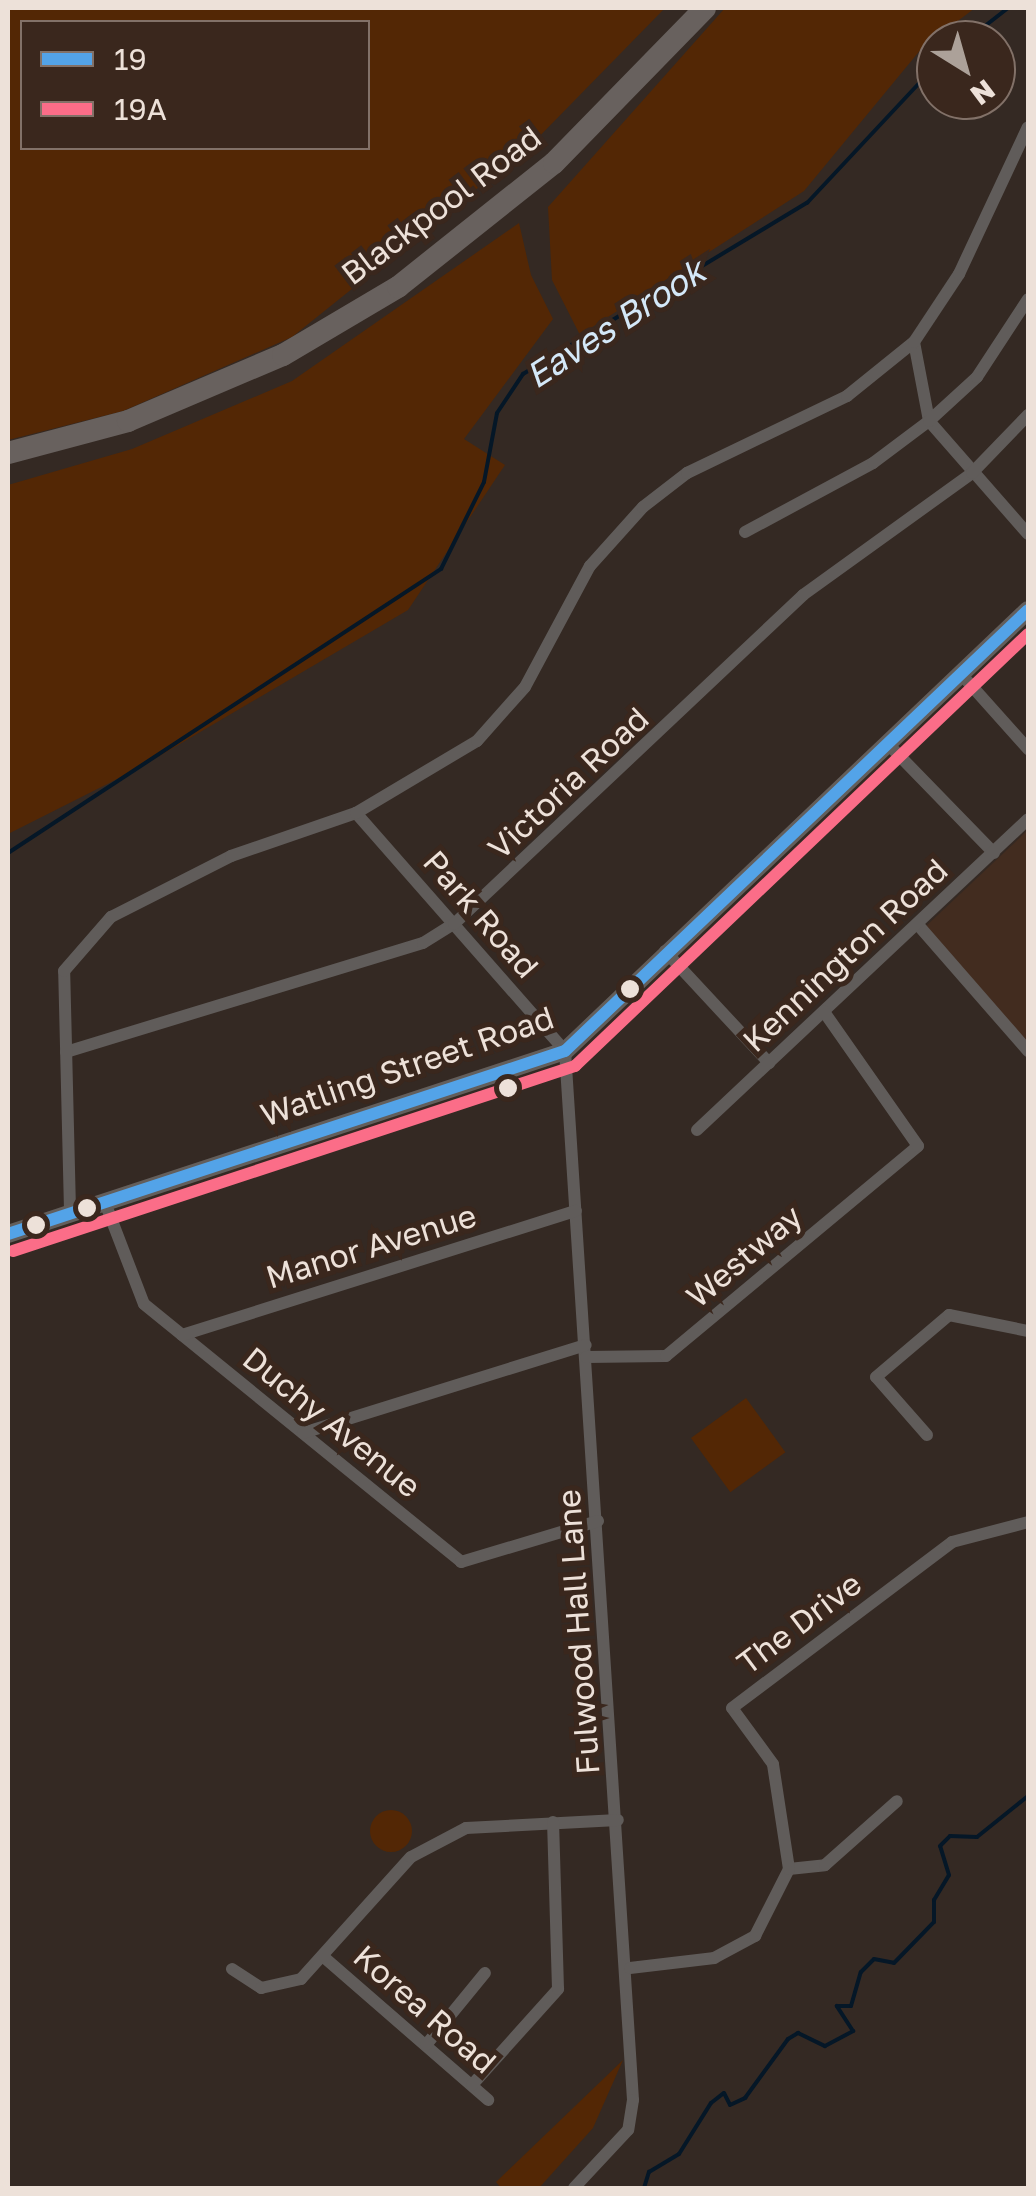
<!DOCTYPE html>
<html>
<head>
<meta charset="utf-8">
<style>
	body { margin:0 }
	#map { position:relative; width:1036px; height:2196px; overflow:hidden; background:#342923; font-family:"Golos Text",sans-serif }
	div>[style] { position:absolute }
	.built>* { inset:0; background:#422c1f }
	.green>* { inset:0; background:#532705; transform-origin:0 0 }
	.round { border-radius:50% }
	.stream>* { height:4px; margin:-2px; padding:0 2px; transform-origin:2px; border-radius:2px; background:#051727 }
	.street>* { height:12px; margin:-6px; padding:0 6px; transform-origin:6px; border-radius:6px; background:#605c5a }
	.secondary>* { height:18px; margin:-9px; padding:0 9px; transform-origin:9px; border-radius:9px; background:#635e5b }
	.highway>* { height:22px; margin:-11px; padding:0 11px; transform-origin:11px; border-radius:11px; background:#68615e }
	.bus-1>* { height:12px; margin:-6px; padding:0 6px; transform-origin:6px; border-radius:6px; background:#53a3e8 }
	.bus-2>* { height:12px; margin:-6px; padding:0 6px; transform-origin:6px; border-radius:6px; background:#fb6d88 }
	.dots>* { width:28px; height:28px; translate:-50% -50%; box-sizing:border-box; border:5px solid #3a271d; border-radius:50% }
	span { translate:-50% -50%; white-space:nowrap; text-align:center; line-height:1.15; -webkit-text-stroke:10px #3a271d; paint-order:stroke }
	.street-label { font-size:32px; color:#ede1d9 }
	.water-label { font-size:35px; color:#d4e8f8; font-style:italic }
	.frame { position:absolute; inset:0; border:10px solid #ede1d9; pointer-events:none }
	.legend { position:absolute; left:20px; top:20px; width:350px; height:130px; box-sizing:border-box; background:#3a271d; border:2px solid #827168; margin:0; padding:12px 18px; list-style:none; font-size:30px; color:#ede1d9 }
	.legend li { display:flex; align-items:center; gap:20px; height:50px }
	.legend b { width:50px; border:2px solid #827168 }
	.north { position:absolute; left:916px; top:20px; width:100px; height:100px; box-sizing:border-box; background:#3a271d; border:2px solid #827168; border-radius:50%; rotate:143deg; font-size:28px; font-weight:700; line-height:40px; text-align:center; color:#ede1d9 }
	.north::after { content:''; display:block; margin:auto; width:35px; height:45px; background:#aca199; clip-path:polygon(50% 0,100% 100%,50% 72%,0 100%) }
</style>
</head>
<body>
<div id="map">
	<div class="built">
		<div style="clip-path:polygon(1028px 830px,1028px 1048px,925px 927px)"></div>
	</div>
	<div class="green">
		<div style="clip-path:polygon(evenodd,8px 8px,665px 8px,529px 147px,292px 337px,123px 411px,8px 440px,8px 8px,22px 22px,368px 22px,368px 148px,22px 148px,22px 22px)"></div>
		<div style="clip-path:polygon(725px 8px,975px 8px,922px 48px,804px 191px,580px 335px,552px 280px,548px 207px)"></div>
		<div style="clip-path:polygon(519px 223px,531px 275px,553px 319px,464px 439px,505px 465px,408px 610px,139px 768px,8px 834px,8px 485px,132px 449px,292px 381px)"></div>
		<div style="left:746px;top:1398px;width:67px;height:68px;rotate:54deg"></div>
		<div class="round" style="left:370px;top:1810px;width:42px;height:42px"></div>
		<div style="clip-path:polygon(623px 2060px,593px 2128px,539px 2188px,501px 2188px,496px 2182px)"></div>
	</div>
	<div class="stream">
		<div style="left:967px;top:40px;width:52px;rotate:-38deg"></div>
		<div style="left:8px;top:853px;width:518px;rotate:-33.26deg"></div>
		<div style="left:441px;top:569px;width:97px;rotate:-63.7deg"></div>
		<div style="left:484px;top:482px;width:70px;rotate:-79.3deg"></div>
		<div style="left:497px;top:413px;width:47px;rotate:-56.3deg"></div>
		<div style="left:523px;top:374px;width:332px;rotate:-31.1deg"></div>
		<div style="left:807px;top:203px;width:189px;rotate:-46.9deg"></div>
		<div style="left:1028px;top:1764px;width:17px;rotate:90deg"></div>
		<div style="left:644px;top:2188px;width:17px;rotate:-73deg"></div>
		<div style="left:649px;top:2172px;width:35px;rotate:-31deg"></div>
		<div style="left:679px;top:2154px;width:60px;rotate:-57.9deg"></div>
		<div style="left:711px;top:2103px;width:16px;rotate:-38deg"></div>
		<div style="left:724px;top:2093px;width:13px;rotate:63deg"></div>
		<div style="left:730px;top:2105px;width:17px;rotate:-25deg"></div>
		<div style="left:745px;top:2098px;width:73px;rotate:-53.9deg"></div>
		<div style="left:788px;top:2039px;width:12px;rotate:-31deg"></div>
		<div style="left:798px;top:2033px;width:30px;rotate:26deg"></div>
		<div style="left:825px;top:2046px;width:32px;rotate:-28deg"></div>
		<div style="left:853px;top:2031px;width:30px;rotate:-123deg"></div>
		<div style="left:837px;top:2006px;width:14px"></div>
		<div style="left:851px;top:2006px;width:35px;rotate:-74deg"></div>
		<div style="left:861px;top:1972px;width:18px;rotate:-45deg"></div>
		<div style="left:874px;top:1959px;width:20px;rotate:11deg"></div>
		<div style="left:894px;top:1963px;width:57px;rotate:-45.7deg"></div>
		<div style="left:934px;top:1922px;width:22px;rotate:-90deg"></div>
		<div style="left:934px;top:1900px;width:29px;rotate:-59deg"></div>
		<div style="left:949px;top:1875px;width:30px;rotate:-107deg"></div>
		<div style="left:940px;top:1846px;width:14px;rotate:-45deg"></div>
		<div style="left:950px;top:1836px;width:27px;rotate:2deg"></div>
		<div style="left:977px;top:1837px;width:65px;rotate:-38.8deg"></div>
	</div>
	<div class="street">
		<div style="left:914px;top:342px;width:80px;rotate:79.2deg"></div>
		<div style="left:929px;top:421px;width:150px;rotate:48.8deg"></div>
		<div style="left:745px;top:532px;width:145px;rotate:-28.3deg"></div>
		<div style="left:873px;top:463px;width:70px;rotate:-36.9deg"></div>
		<div style="left:929px;top:421px;width:65px;rotate:-42.5deg"></div>
		<div style="left:977px;top:377px;width:93px;rotate:-56.8deg"></div>
		<div style="left:961px;top:674px;width:101px;rotate:48.2deg"></div>
		<div style="left:888px;top:744px;width:152px;rotate:45.8deg"></div>
		<div style="left:356px;top:813px;width:317px;rotate:48.7deg"></div>
		<div style="left:565px;top:1051px;width:1051px;rotate:86.29deg"></div>
		<div style="left:633px;top:2100px;width:30px;rotate:99deg"></div>
		<div style="left:628px;top:2130px;width:79px;rotate:133deg"></div>
		<div style="left:919px;top:926px;width:166px;rotate:48.9deg"></div>
		<div style="left:665px;top:951px;width:153px;rotate:47.1deg"></div>
		<div style="left:66px;top:1052px;width:373px;rotate:-17deg"></div>
		<div style="left:423px;top:943px;width:36px;rotate:-32deg"></div>
		<div style="left:454px;top:924px;width:480px;rotate:-43.3deg"></div>
		<div style="left:803px;top:595px;width:208px;rotate:-35.8deg"></div>
		<div style="left:972px;top:473px;width:81px;rotate:-46deg"></div>
		<div style="left:697px;top:1130px;width:454px;rotate:-43.2deg"></div>
		<div style="left:104px;top:1200px;width:111px;rotate:69deg"></div>
		<div style="left:144px;top:1304px;width:409px;rotate:39.1deg"></div>
		<div style="left:461px;top:1562px;width:143px;rotate:-16.7deg"></div>
		<div style="left:70px;top:1210px;width:239px;rotate:-91.4deg"></div>
		<div style="left:64px;top:971px;width:72px;rotate:-49deg"></div>
		<div style="left:111px;top:917px;width:135px;rotate:-26.9deg"></div>
		<div style="left:231px;top:856px;width:132px;rotate:-19deg"></div>
		<div style="left:356px;top:813px;width:141px;rotate:-30.8deg"></div>
		<div style="left:477px;top:741px;width:72px;rotate:-48.4deg"></div>
		<div style="left:525px;top:687px;width:137px;rotate:-61.8deg"></div>
		<div style="left:590px;top:566px;width:79px;rotate:-48.1deg"></div>
		<div style="left:643px;top:507px;width:56px;rotate:-37.7deg"></div>
		<div style="left:687px;top:473px;width:178px;rotate:-25.7deg"></div>
		<div style="left:847px;top:396px;width:86px;rotate:-38.9deg"></div>
		<div style="left:914px;top:342px;width:82px;rotate:-56.5deg"></div>
		<div style="left:959px;top:274px;width:162px;rotate:-64.9deg"></div>
		<div style="left:182px;top:1335px;width:413px;rotate:-17.5deg"></div>
		<div style="left:586px;top:1357px;width:80px;rotate:-0.7deg"></div>
		<div style="left:666px;top:1356px;width:328px;rotate:-39.8deg"></div>
		<div style="left:918px;top:1146px;width:164px;rotate:-125deg"></div>
		<div style="left:303px;top:1433px;width:296px;rotate:-17.3deg"></div>
		<div style="left:927px;top:1435px;width:77px;rotate:-131.3deg"></div>
		<div style="left:876px;top:1377px;width:96px;rotate:-40.3deg"></div>
		<div style="left:949px;top:1315px;width:81px;rotate:11.4deg"></div>
		<div style="left:789px;top:1869px;width:36px;rotate:-6deg"></div>
		<div style="left:825px;top:1865px;width:96px;rotate:-41.6deg"></div>
		<div style="left:326px;top:1959px;width:215px;rotate:41deg"></div>
		<div style="left:630px;top:1968px;width:85px;rotate:-6.8deg"></div>
		<div style="left:714px;top:1958px;width:47px;rotate:-28.2deg"></div>
		<div style="left:755px;top:1936px;width:75px;rotate:-63.1deg"></div>
		<div style="left:789px;top:1869px;width:106px;rotate:-98.7deg"></div>
		<div style="left:773px;top:1764px;width:69px;rotate:-126.2deg"></div>
		<div style="left:732px;top:1708px;width:276px;rotate:-37deg"></div>
		<div style="left:952px;top:1542px;width:79px;rotate:-14.7deg"></div>
		<div style="left:232px;top:1969px;width:35px;rotate:33deg"></div>
		<div style="left:261px;top:1988px;width:41px;rotate:-12.7deg"></div>
		<div style="left:301px;top:1979px;width:164px;rotate:-48deg"></div>
		<div style="left:411px;top:1857px;width:62px;rotate:-27.8deg"></div>
		<div style="left:466px;top:1828px;width:152px;rotate:-3deg"></div>
		<div style="left:426px;top:2045px;width:93px;rotate:-50.7deg"></div>
		<div style="left:472px;top:2085px;width:129px;rotate:-48.1deg"></div>
		<div style="left:558px;top:1989px;width:167px;rotate:-91.7deg"></div>
	</div>
	<div class="secondary">
		<div style="left:8px;top:1234px;width:586px;rotate:-18.19deg"></div>
		<div style="left:565px;top:1051px;width:639px;rotate:-43.61deg"></div>
	</div>
	<div class="highway">
		<div style="left:8px;top:453px;width:124px;rotate:-14.9deg"></div>
		<div style="left:128px;top:421px;width:168px;rotate:-23.1deg"></div>
		<div style="left:283px;top:355px;width:134px;rotate:-30.6deg"></div>
		<div style="left:398px;top:287px;width:199px;rotate:-38.5deg"></div>
		<div style="left:554px;top:163px;width:216px;rotate:-45.7deg"></div>
	</div>
	<div class="bus-1">
		<div style="left:8px;top:1234px;width:586px;rotate:-18.19deg"></div>
		<div style="left:565px;top:1051px;width:639px;rotate:-43.61deg"></div>
	</div>
	<div class="bus-2">
		<div style="left:13px;top:1251px;width:592px;rotate:-18.22deg"></div>
		<div style="left:575px;top:1066px;width:626px;rotate:-43.64deg"></div>
	</div>
	<div class="dots">
		<div style="left:630px;top:989px;background:#ede1d9"></div>
		<div style="left:508px;top:1088px;background:#ede1d9"></div>
		<div style="left:87px;top:1208px;background:#ede1d9"></div>
		<div style="left:36px;top:1225px;background:#ede1d9"></div>
	</div>
	<div class="street-label">
		<span style="left:441px;top:205px;rotate:-37deg">Blackpool Road</span>
		<span style="left:568px;top:783px;rotate:-43deg">Victoria Road</span>
		<span style="left:481px;top:914px;rotate:49deg">Park Road</span>
		<span style="left:845px;top:955px;rotate:-43deg">Kennington Road</span>
		<span style="left:407px;top:1066px;rotate:-19deg">Watling Street Road</span>
		<span style="left:371px;top:1246px;rotate:-17deg">Manor Avenue</span>
		<span style="left:744px;top:1256px;rotate:-40deg">Westway</span>
		<span style="left:332px;top:1422px;rotate:39deg">Duchy Avenue</span>
		<span style="left:799px;top:1623px;rotate:-37deg">The Drive</span>
		<span style="left:578px;top:1632px;rotate:-94deg">Fulwood Hall Lane</span>
		<span style="left:425px;top:2009px;rotate:41deg">Korea Road</span>
	</div>
	<div class="water-label">
		<span style="left:615px;top:323px;rotate:-33deg">Eaves Brook</span>
	</div>
	<div class="frame"></div>
	<ul class="legend">
	<li><b style="height:12px;background:#53a3e8"></b>19</li>
	<li><b style="height:12px;background:#fb6d88"></b>19A</li>
	</ul>
	<div class="north">N</div>
</div>
</body>
</html>
